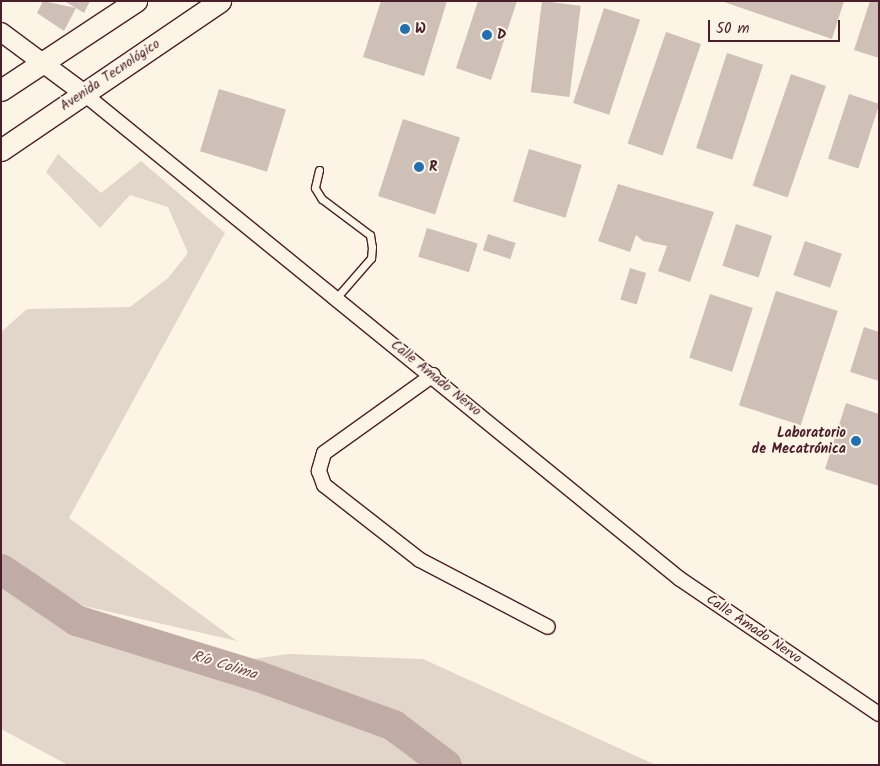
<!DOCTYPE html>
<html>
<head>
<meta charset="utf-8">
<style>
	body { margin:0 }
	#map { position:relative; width:880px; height:766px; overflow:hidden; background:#fcf5e5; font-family:Kalam,sans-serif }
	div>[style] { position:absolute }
	.green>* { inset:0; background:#e2d5ca }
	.river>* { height:31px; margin:-15.5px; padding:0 15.5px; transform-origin:15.5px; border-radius:15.5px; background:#c0aca5 }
	.building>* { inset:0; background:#cfc0b7; transform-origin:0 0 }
	.roads { filter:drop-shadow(1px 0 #4a1f2b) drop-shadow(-1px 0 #4a1f2b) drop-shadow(0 1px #4a1f2b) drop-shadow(0 -1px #4a1f2b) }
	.service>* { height:7px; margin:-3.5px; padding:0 3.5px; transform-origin:3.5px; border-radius:3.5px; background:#fcf5e5 }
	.minor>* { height:14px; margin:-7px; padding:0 7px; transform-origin:7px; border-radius:7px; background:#fcf5e5 }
	.tertiary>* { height:18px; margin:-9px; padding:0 9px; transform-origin:9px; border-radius:9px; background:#fcf5e5 }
	.primary>* { height:21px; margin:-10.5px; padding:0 10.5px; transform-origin:10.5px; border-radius:10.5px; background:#fcf5e5 }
	.dots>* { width:14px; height:14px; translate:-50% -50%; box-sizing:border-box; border:2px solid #fcf5e5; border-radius:50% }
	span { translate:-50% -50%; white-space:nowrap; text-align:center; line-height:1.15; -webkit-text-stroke:4px #fcf5e5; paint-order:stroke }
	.poi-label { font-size:14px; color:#4a1f2b; font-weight:700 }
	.left { translate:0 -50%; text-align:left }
	.right { translate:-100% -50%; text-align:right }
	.street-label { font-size:14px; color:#4a1f2b }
	.water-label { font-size:15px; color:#6d4950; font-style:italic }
	.frame { position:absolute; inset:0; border:2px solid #4a1f2b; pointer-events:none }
	.scale { position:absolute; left:708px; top:20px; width:132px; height:22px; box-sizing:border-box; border:2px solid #4a1f2b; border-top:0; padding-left:6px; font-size:15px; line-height:18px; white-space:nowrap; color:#4a1f2b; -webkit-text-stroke:4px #fcf5e5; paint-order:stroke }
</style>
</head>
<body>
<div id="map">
	<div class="green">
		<div style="clip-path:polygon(58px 154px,101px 193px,141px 161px,225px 233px,69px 518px,237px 641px,84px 606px,1px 555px,1px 332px,27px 309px,130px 307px,168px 278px,188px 253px,168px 207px,130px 195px,100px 228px,46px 172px)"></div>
		<div style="clip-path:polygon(1px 588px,73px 635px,198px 667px,288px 654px,423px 659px,656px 765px,68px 765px,1px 729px)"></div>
	</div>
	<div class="river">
		<div style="left:1px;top:569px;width:91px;rotate:34.2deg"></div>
		<div style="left:76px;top:620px;width:190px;rotate:17.1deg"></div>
		<div style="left:258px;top:676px;width:144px;rotate:19.9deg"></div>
		<div style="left:393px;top:725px;width:66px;rotate:37deg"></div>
	</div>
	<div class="building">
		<div style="clip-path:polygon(43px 1px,76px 8px,64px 1px,90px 1px,84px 13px,76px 8px,64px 31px,37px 13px)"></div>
		<div style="clip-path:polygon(381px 1px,447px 1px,424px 76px,363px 57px)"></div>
		<div style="clip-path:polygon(478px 1px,517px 1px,491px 80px,456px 68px)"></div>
		<div style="left:542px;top:1px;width:39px;height:92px;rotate:7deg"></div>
		<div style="clip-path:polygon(721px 1px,844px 1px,832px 39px)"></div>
		<div style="clip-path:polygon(870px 1px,879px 1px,879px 58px,854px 50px)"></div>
		<div style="left:604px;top:8px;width:38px;height:100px;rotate:18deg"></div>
		<div style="left:666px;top:32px;width:37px;height:118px;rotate:19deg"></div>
		<div style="left:727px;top:53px;width:38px;height:100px;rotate:18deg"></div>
		<div style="left:791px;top:74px;width:37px;height:118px;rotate:19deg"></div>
		<div style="left:219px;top:89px;width:70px;height:65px;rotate:17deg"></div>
		<div style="left:849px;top:94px;width:32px;height:68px;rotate:18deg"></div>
		<div style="left:403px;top:119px;width:60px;height:81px;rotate:18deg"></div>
		<div style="left:529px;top:149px;width:55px;height:55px;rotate:17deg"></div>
		<div style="clip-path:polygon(618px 184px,714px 212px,690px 282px,658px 271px,667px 246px,643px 241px,636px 235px,630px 252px,598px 241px)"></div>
		<div style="left:736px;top:224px;width:38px;height:44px;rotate:18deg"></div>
		<div style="left:427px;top:228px;width:53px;height:30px;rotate:17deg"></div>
		<div style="left:488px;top:234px;width:29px;height:17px;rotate:18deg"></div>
		<div style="left:805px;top:241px;width:39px;height:36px;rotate:19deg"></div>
		<div style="left:630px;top:268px;width:17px;height:33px;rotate:17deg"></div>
		<div style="left:776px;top:291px;width:65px;height:120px;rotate:18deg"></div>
		<div style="left:710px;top:294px;width:45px;height:67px;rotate:18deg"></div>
		<div style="clip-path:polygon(864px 327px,879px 332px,879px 381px,850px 372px)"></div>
		<div style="clip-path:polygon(846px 403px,879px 414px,879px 486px,825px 469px)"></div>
	</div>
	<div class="roads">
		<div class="service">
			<div style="left:319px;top:170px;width:18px;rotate:103deg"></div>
			<div style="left:315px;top:188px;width:13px;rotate:58deg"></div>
			<div style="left:322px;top:199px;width:60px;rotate:36.9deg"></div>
			<div style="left:370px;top:235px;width:12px;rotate:81deg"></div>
			<div style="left:372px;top:247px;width:11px;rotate:95deg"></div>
			<div style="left:371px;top:258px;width:52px;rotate:131.1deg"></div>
		</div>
		<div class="minor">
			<div style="left:83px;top:93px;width:770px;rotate:39.15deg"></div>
			<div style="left:680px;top:579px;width:240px;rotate:34.2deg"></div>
			<div style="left:433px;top:375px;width:134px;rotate:144.4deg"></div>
			<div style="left:324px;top:453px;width:19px;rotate:106deg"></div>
			<div style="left:319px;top:471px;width:15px;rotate:70deg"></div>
			<div style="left:324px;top:485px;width:122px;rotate:38deg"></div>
			<div style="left:420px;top:560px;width:144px;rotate:27.6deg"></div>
		</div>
		<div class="tertiary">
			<div style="left:1px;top:32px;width:102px;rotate:36.6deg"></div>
		</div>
		<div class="primary">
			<div style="left:1px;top:90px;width:162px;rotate:-33.4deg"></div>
			<div style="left:1px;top:150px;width:265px;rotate:-34.2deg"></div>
		</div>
	</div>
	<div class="dots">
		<div style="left:405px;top:29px;background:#1f6fb2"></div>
		<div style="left:487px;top:35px;background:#1f6fb2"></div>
		<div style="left:419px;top:167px;background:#1f6fb2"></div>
		<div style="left:856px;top:441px;background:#1f6fb2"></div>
	</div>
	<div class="poi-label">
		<span class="left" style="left:415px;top:29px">W</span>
		<span class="left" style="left:497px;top:35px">D</span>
		<span class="left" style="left:429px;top:167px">R</span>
		<span class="right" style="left:846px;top:441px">Laboratorio<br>de Mecatrónica</span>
	</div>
	<div class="street-label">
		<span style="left:110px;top:75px;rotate:-34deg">Avenida Tecnológico</span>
		<span style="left:436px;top:378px;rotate:39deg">Calle Amado Nervo</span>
		<span style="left:754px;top:629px;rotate:34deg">Calle Amado Nervo</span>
	</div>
	<div class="water-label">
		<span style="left:224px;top:666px;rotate:17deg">Río Colima</span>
	</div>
	<div class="frame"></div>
	<div class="scale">50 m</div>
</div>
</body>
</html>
